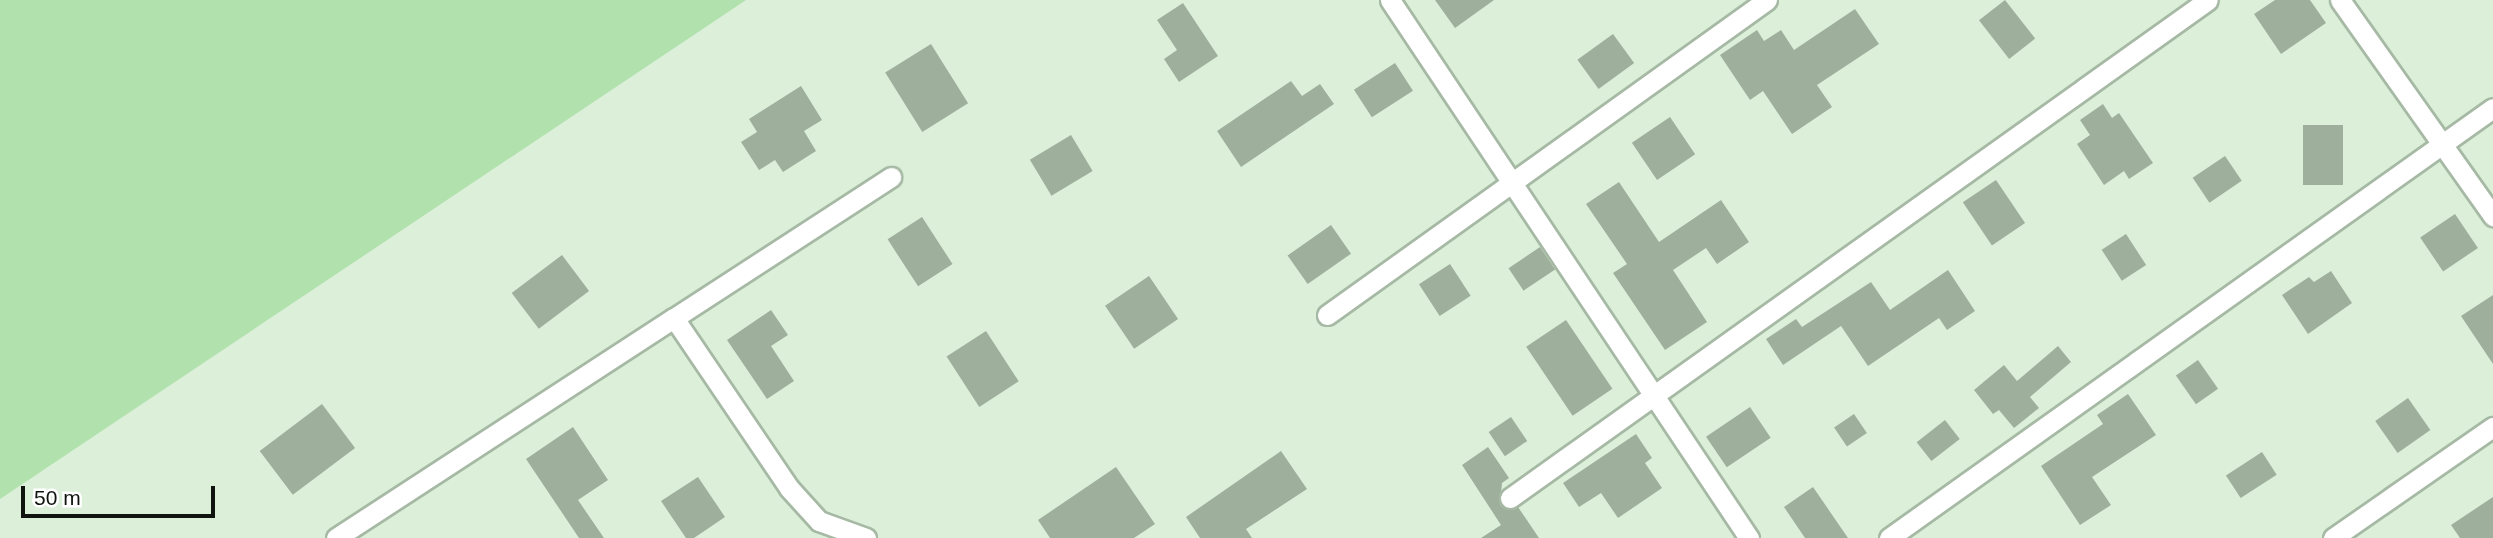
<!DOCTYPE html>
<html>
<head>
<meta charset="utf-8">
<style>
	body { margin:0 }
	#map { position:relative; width:2493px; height:538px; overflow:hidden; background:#dbefd9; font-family:Arial,sans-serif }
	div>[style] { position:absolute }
	.green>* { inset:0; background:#b1e1ad }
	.building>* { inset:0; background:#9eb09c; transform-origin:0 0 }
	.roads { filter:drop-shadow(2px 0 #a6b9a4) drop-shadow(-2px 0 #a6b9a4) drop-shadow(0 2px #a6b9a4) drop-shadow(0 -2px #a6b9a4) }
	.minor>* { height:19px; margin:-9.5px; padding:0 9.5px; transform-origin:9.5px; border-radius:9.5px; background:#fff }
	span { translate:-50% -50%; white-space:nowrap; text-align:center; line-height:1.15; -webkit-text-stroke:5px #fff; paint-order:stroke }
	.scale { position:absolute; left:21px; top:486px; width:194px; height:32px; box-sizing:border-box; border:4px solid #0f150e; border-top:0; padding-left:9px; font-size:21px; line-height:24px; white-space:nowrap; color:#0f150e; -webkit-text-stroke:5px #fff; paint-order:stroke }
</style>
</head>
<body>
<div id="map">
	<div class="green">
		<div style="clip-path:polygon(0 0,746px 0,0 499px)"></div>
	</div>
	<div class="building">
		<div style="clip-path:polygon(1435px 0,1494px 0,1455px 28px)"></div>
		<div style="left:2005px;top:0;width:49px;height:33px;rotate:52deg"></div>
		<div style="clip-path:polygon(2275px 0,2310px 0,2326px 23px,2281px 54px,2254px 14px)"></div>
		<div style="clip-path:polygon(1183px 3px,1218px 56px,1179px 82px,1164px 59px,1177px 50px,1157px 20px)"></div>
		<div style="clip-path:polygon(1855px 9px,1879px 44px,1817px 85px,1832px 107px,1792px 134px,1763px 91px,1750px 100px,1720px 55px,1757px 30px,1764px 41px,1781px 30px,1794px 50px)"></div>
		<div style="left:1613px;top:34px;width:36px;height:44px;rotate:54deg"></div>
		<div style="left:931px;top:44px;width:70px;height:54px;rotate:58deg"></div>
		<div style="left:1395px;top:63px;width:33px;height:49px;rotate:57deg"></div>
		<div style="clip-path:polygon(1291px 81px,1302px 96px,1320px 84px,1334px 104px,1241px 167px,1217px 131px)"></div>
		<div style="clip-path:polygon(801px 86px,822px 120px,804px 131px,816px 151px,783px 172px,775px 160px,759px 170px,741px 142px,757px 132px,749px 119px)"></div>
		<div style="clip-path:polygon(2103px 104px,2112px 118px,2119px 113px,2153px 163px,2129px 179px,2124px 171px,2104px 185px,2077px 144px,2090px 135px,2080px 120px)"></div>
		<div style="left:1670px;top:117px;width:45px;height:46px;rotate:56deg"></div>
		<div style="left:2303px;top:125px;width:40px;height:60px"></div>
		<div style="left:1071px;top:135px;width:42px;height:48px;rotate:59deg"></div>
		<div style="left:2225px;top:156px;width:30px;height:39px;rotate:56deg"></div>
		<div style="left:1996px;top:180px;width:52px;height:40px;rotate:56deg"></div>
		<div style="clip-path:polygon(1619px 182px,1659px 242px,1721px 200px,1749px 242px,1717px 264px,1706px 248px,1673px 270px,1707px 322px,1665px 350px,1613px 273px,1627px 264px,1586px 204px)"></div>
		<div style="left:2455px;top:214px;width:41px;height:42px;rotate:56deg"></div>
		<div style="left:922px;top:217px;width:56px;height:41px;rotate:57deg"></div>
		<div style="left:1331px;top:225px;width:35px;height:53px;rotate:55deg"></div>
		<div style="left:2126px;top:234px;width:37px;height:29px;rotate:57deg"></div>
		<div style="left:1540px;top:247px;width:27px;height:38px;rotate:56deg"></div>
		<div style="left:562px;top:255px;width:45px;height:63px;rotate:53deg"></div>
		<div style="left:1450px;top:264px;width:38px;height:37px;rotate:57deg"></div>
		<div style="clip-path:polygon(1948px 270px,1975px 311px,1947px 330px,1939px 318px,1868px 366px,1841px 326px,1783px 365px,1766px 339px,1796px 319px,1802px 327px,1871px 282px,1890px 310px)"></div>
		<div style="clip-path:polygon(2331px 271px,2352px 303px,2308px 334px,2282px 295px,2309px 277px,2314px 282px)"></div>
		<div style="left:1149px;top:276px;width:52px;height:53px;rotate:56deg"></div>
		<div style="clip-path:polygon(2493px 295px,2493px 364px,2461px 316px)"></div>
		<div style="clip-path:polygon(771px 310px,788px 335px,771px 346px,794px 381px,767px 399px,727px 340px)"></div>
		<div style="left:1566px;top:320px;width:83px;height:48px;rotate:56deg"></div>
		<div style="left:986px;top:331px;width:60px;height:47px;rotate:57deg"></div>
		<div style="clip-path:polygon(2058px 346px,2071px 362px,2030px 397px,2039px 408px,2014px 428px,1999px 410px,1993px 414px,1974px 390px,2004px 365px,2017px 381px)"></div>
		<div style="left:2198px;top:360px;width:35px;height:27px;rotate:55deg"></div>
		<div style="clip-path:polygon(2128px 394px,2156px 435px,2092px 477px,2111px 505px,2080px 525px,2041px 466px,2103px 424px,2097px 415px)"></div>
		<div style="left:2408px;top:398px;width:39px;height:40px;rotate:55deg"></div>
		<div style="left:322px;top:404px;width:55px;height:78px;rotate:53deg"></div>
		<div style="left:1750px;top:407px;width:37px;height:53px;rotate:56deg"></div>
		<div style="left:1854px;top:414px;width:23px;height:24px;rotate:56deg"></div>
		<div style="left:1511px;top:417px;width:29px;height:27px;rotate:56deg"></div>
		<div style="left:1945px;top:420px;width:24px;height:36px;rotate:52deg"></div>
		<div style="clip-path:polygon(573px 427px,608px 480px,578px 500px,604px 538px,579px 538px,526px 459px)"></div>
		<div style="clip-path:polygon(1636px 434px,1652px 458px,1645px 463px,1662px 488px,1618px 518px,1601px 493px,1579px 507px,1563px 483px)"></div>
		<div style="clip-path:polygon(1488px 447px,1509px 478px,1502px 483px,1500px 505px,1510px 510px,1518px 507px,1539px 538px,1481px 538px,1501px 525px,1462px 465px)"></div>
		<div style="clip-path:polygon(1281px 451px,1307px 489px,1246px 529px,1252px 538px,1200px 538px,1186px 517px)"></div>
		<div style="left:2262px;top:452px;width:27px;height:43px;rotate:57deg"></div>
		<div style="clip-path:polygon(1116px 467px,1155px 524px,1134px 538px,1050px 538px,1038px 520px)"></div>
		<div style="clip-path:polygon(698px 477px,725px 517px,694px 538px,686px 538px,661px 501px)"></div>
		<div style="clip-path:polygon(1813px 487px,1848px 538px,1805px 538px,1784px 507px)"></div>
		<div style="clip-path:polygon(2493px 497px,2493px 538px,2460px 538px,2451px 525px)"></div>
	</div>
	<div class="roads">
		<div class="minor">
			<div style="left:1390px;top:0;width:647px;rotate:56.29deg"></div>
			<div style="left:2340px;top:0;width:265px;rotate:54.7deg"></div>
			<div style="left:1327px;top:315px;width:541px;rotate:-35.6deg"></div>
			<div style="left:674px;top:318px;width:259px;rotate:-33deg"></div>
			<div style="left:1510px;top:498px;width:857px;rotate:-35.51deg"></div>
			<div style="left:336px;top:538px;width:403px;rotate:-33.1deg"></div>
			<div style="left:674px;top:318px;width:205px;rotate:55.9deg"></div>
			<div style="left:789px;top:488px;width:45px;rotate:47.7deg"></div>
			<div style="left:819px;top:521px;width:50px;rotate:19.9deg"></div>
			<div style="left:1889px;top:538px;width:741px;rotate:-35.45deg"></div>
			<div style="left:2333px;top:538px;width:195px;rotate:-34.8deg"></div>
		</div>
	</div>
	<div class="scale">50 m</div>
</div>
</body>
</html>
